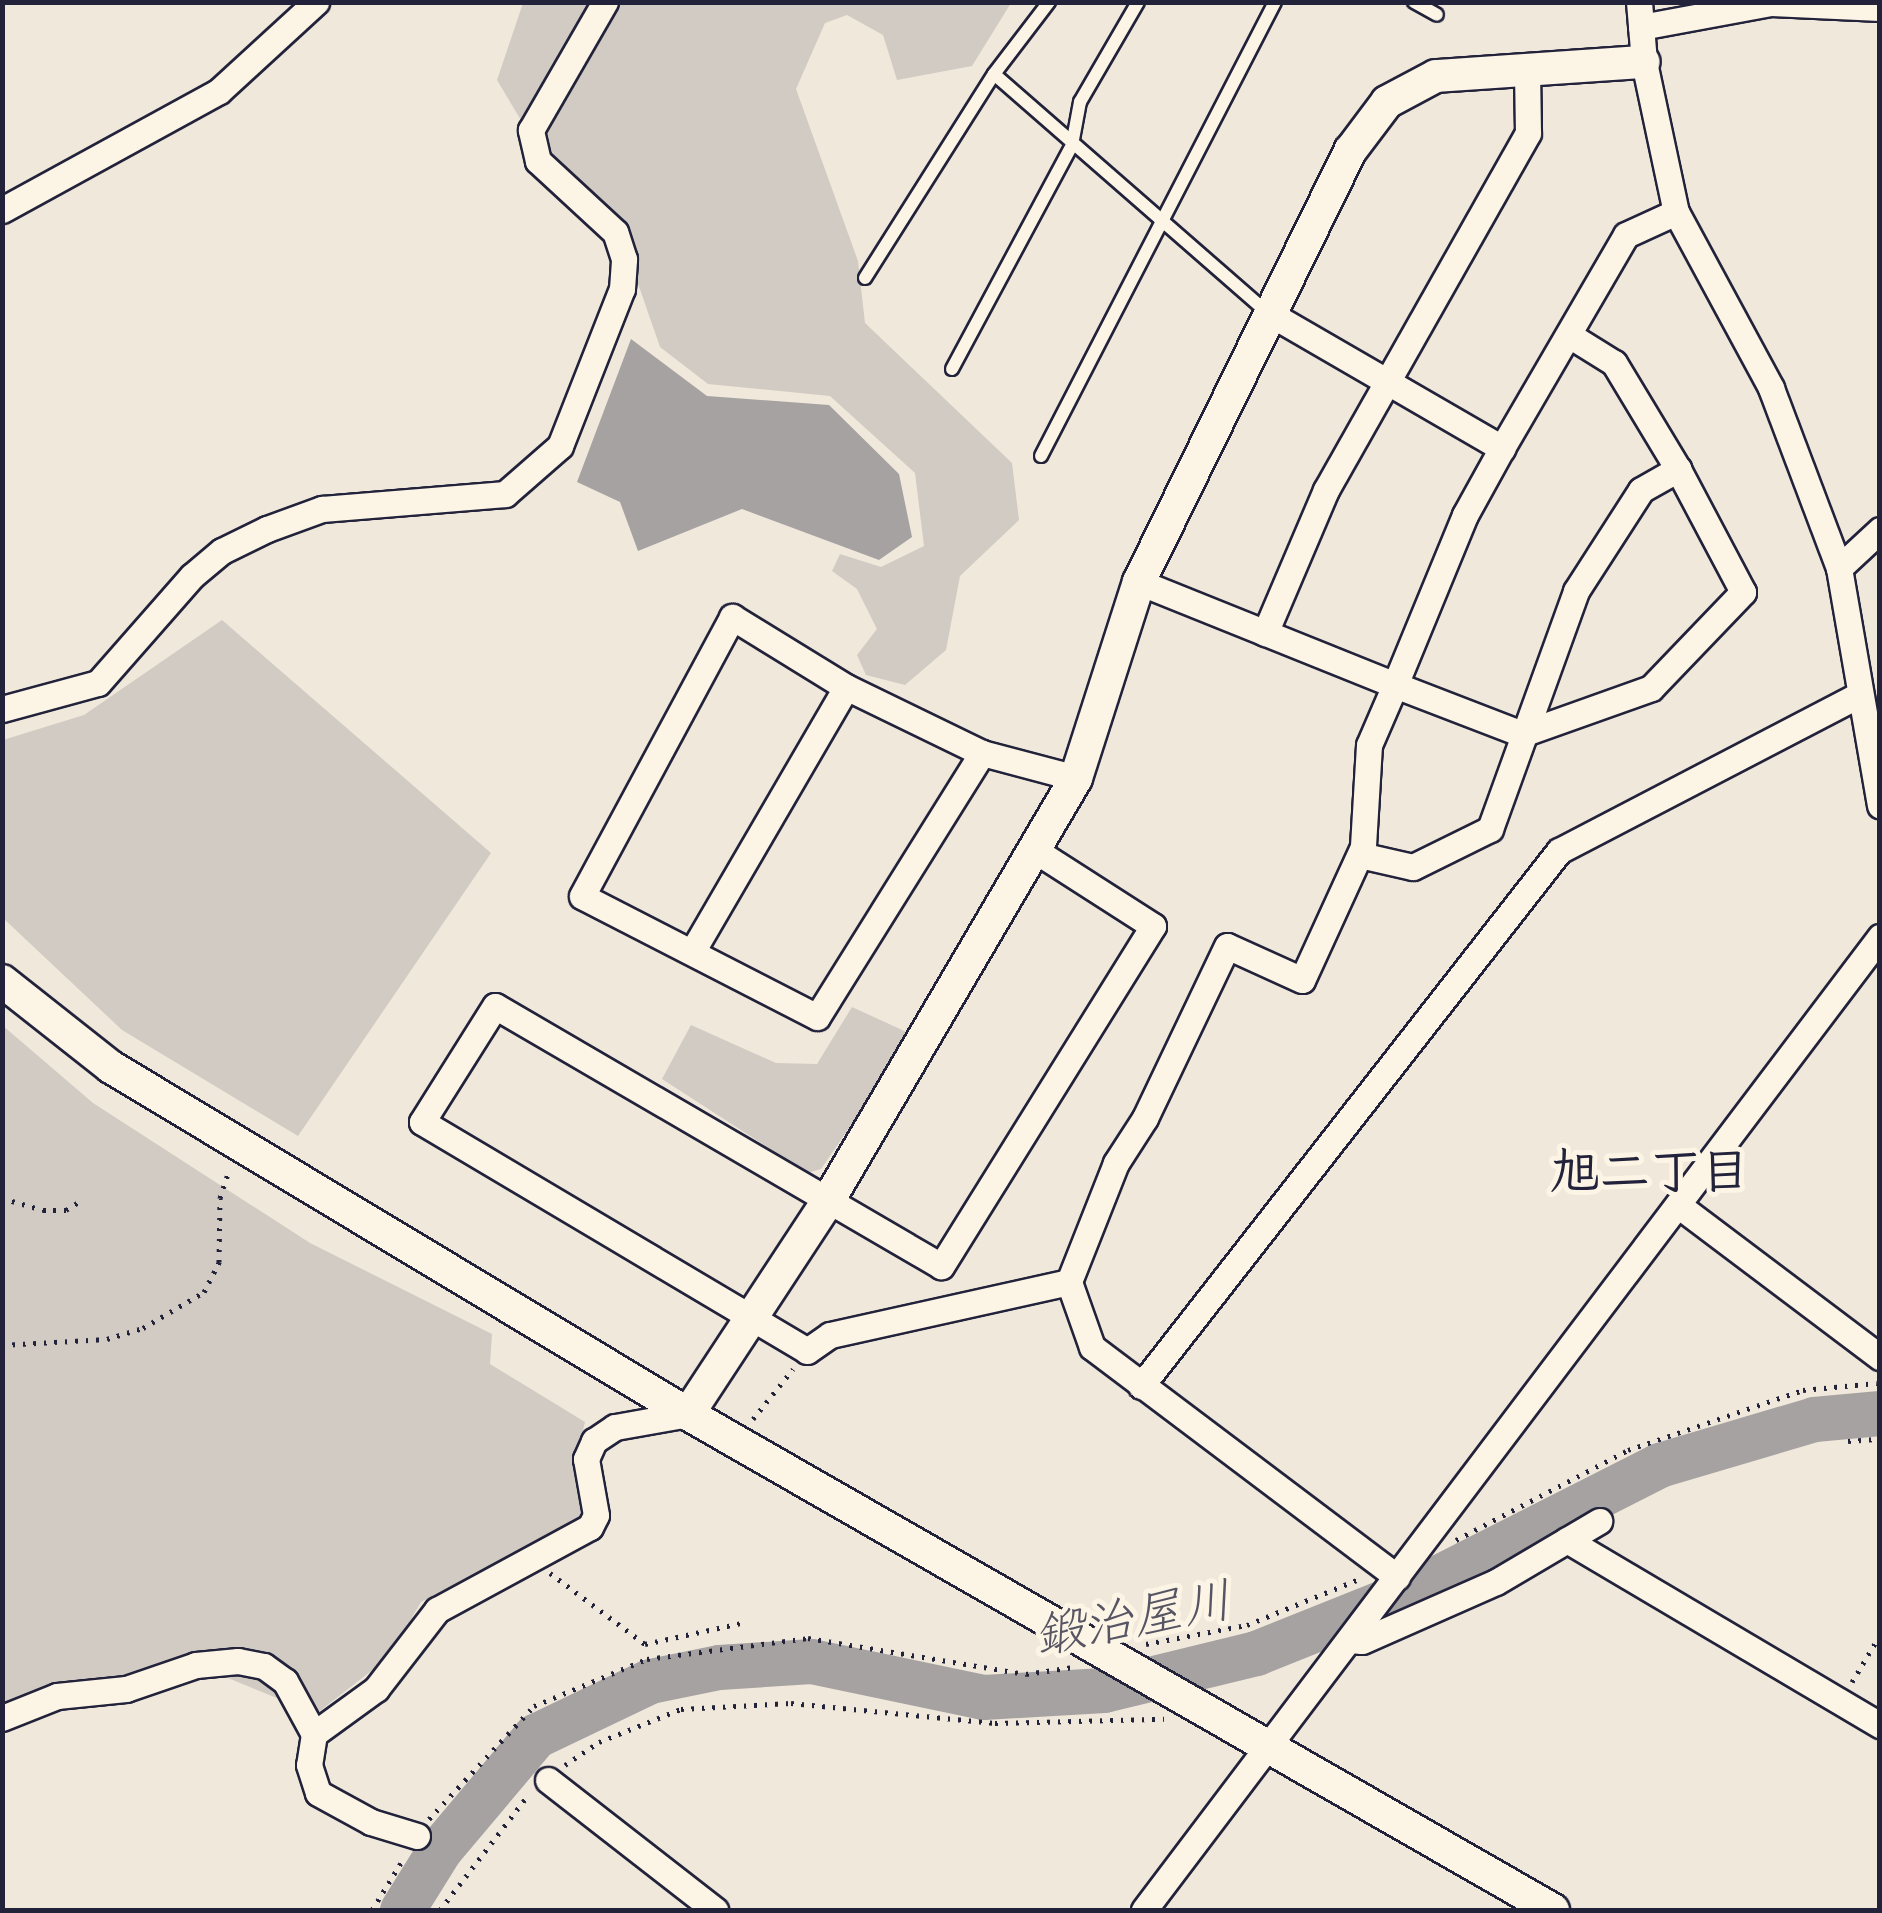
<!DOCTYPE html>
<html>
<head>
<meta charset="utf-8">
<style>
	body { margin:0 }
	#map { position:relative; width:1882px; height:1913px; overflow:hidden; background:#efe8db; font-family:Caveat,"Klee One",sans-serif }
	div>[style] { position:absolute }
	.green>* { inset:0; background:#d1cbc3 }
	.water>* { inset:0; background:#a6a2a2 }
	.river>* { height:45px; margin:-22.5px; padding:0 22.5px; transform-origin:22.5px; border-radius:22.5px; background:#a6a2a2 }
	.path>* { height:5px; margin-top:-2.5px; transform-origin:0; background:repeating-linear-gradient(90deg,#22223b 0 2.5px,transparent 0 10.5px) }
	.roads { filter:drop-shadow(2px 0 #22223b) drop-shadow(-2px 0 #22223b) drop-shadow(0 2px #22223b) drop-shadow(0 -2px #22223b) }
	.service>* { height:12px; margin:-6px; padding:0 6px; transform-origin:6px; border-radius:6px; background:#fcf5e5 }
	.minor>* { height:25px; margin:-12.5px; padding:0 12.5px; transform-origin:12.5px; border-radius:12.5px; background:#fcf5e5 }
	.tertiary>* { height:32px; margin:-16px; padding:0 16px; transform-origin:16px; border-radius:16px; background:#fcf5e5 }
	span { translate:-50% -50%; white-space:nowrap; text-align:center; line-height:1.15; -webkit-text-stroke:10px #fcf5e5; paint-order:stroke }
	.neighbourhood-label { font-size:50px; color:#22223b; font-weight:700 }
	.water-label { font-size:50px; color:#575564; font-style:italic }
	.frame { position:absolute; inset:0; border:5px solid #22223b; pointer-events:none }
</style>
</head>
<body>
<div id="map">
	<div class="green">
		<div style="clip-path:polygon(523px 3px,1011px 3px,972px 66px,897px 80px,883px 35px,847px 15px,825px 23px,796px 89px,858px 261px,865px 323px,1012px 463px,1019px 520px,960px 576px,946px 650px,905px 685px,866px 675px,857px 655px,877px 629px,857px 589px,832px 571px,840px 554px,881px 567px,924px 546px,915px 473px,830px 396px,708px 384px,660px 347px,618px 226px,543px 157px,497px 80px)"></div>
		<div style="clip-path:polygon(222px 620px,491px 853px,298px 1136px,122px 1030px,3px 918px,3px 740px,84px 715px)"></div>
		<div style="clip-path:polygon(852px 1007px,913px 1035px,821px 1169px,807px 1173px,662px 1079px,691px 1025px,776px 1063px,817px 1064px)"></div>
		<div style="clip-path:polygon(2px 1025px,93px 1103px,310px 1243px,492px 1334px,490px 1364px,585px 1422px,575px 1464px,584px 1516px,421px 1602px,389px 1657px,316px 1714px,196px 1665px,3px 1722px)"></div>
	</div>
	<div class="water">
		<div style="clip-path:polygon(631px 339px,707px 396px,829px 405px,899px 474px,912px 537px,879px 560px,742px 509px,638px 551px,620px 502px,577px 482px)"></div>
	</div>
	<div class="river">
		<div style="left:402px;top:1910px;width:72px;rotate:-58.1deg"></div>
		<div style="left:440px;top:1849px;width:148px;rotate:-49.9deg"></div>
		<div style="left:535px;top:1736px;width:127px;rotate:-25.6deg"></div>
		<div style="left:650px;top:1681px;width:70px;rotate:-11.5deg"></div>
		<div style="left:719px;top:1667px;width:92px;rotate:-3.7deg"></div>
		<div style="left:811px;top:1661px;width:176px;rotate:11.8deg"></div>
		<div style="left:983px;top:1697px;width:121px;rotate:-3.3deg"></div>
		<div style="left:1104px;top:1690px;width:156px;rotate:-13.7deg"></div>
		<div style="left:1256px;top:1653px;width:167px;rotate:-21.8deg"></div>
		<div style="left:1411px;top:1591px;width:278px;rotate:-26.9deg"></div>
		<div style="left:1659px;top:1465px;width:162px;rotate:-16.5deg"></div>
		<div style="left:1814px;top:1419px;width:66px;rotate:-5.2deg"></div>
	</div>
	<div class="path">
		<div style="left:2px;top:1198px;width:43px;rotate:16.3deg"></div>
		<div style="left:43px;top:1210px;width:23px"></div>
		<div style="left:66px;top:1210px;width:19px;rotate:-32deg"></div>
		<div style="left:2px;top:1345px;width:105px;rotate:-3.3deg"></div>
		<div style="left:107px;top:1339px;width:38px;rotate:-17deg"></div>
		<div style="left:143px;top:1328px;width:71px;rotate:-30.5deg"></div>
		<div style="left:204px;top:1292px;width:34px;rotate:-63deg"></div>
		<div style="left:219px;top:1262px;width:64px;rotate:-89.1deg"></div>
		<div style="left:220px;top:1198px;width:29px;rotate:-72deg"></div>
		<div style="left:753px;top:1419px;width:64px;rotate:-51.3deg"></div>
		<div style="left:1848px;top:1441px;width:32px;rotate:-4deg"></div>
		<div style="left:1456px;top:1540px;width:194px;rotate:-27.6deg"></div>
		<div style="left:1628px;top:1450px;width:185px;rotate:-18.9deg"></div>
		<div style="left:1803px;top:1390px;width:74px;rotate:-5.4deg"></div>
		<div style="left:550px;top:1573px;width:119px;rotate:36.8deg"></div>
		<div style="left:645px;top:1644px;width:98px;rotate:-12.3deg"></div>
		<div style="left:1146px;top:1644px;width:103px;rotate:-10.7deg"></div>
		<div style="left:1247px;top:1625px;width:121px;rotate:-22.3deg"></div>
		<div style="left:1852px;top:1682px;width:55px;rotate:-59.2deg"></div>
		<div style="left:565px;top:1765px;width:41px;rotate:-34.1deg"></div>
		<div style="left:599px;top:1742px;width:88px;rotate:-21.9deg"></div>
		<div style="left:681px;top:1709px;width:110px;rotate:-3.1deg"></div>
		<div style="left:791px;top:1703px;width:205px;rotate:5.6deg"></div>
		<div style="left:995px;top:1723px;width:169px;rotate:-1.4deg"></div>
		<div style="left:429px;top:1819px;width:154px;rotate:-47.1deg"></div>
		<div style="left:534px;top:1706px;width:122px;rotate:-22.6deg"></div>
		<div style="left:647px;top:1659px;width:162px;rotate:-7.4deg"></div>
		<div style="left:808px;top:1638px;width:221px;rotate:9.4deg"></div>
		<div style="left:1026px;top:1674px;width:48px;rotate:-8.5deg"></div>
		<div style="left:372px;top:1910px;width:61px;rotate:-58.4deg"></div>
		<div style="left:440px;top:1910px;width:146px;rotate:-52.5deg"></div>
	</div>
	<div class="roads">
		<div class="service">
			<div style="left:1414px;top:2px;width:26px;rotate:29deg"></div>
			<div style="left:994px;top:74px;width:362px;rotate:41.1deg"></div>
			<div style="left:865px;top:278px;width:241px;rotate:-57.7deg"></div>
			<div style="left:994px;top:74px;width:91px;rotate:-52.6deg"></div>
			<div style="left:952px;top:369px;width:254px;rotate:-61.8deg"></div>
			<div style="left:1072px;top:145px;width:44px;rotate:-79.5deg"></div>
			<div style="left:1080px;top:102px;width:116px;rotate:-59.9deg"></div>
			<div style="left:1041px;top:456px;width:511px;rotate:-62.73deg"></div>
		</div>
		<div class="minor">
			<div style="left:1639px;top:2px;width:60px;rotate:85.2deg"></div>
			<div style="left:1644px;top:62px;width:153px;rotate:78deg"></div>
			<div style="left:1676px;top:212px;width:200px;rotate:61.6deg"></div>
			<div style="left:1771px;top:388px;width:192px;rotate:69.3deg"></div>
			<div style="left:1839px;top:568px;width:241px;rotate:80.2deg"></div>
			<div style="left:1641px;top:27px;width:132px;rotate:-10.5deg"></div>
			<div style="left:1771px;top:3px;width:109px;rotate:2.6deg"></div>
			<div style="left:2px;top:210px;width:247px;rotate:-28.7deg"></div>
			<div style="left:219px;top:91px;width:132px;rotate:-42.5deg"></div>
			<div style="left:1267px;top:312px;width:272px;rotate:30.1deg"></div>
			<div style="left:1502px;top:448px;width:246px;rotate:-59.8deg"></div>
			<div style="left:1626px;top:235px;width:55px;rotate:-24.7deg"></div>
			<div style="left:1502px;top:448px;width:77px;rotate:118.9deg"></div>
			<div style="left:1465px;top:515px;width:184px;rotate:112.4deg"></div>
			<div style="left:1395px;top:685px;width:136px;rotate:21.1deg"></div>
			<div style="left:1522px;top:734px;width:137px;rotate:-19.6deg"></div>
			<div style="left:1651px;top:688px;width:133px;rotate:-46.2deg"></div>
			<div style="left:1743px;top:592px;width:139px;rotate:-117.9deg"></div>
			<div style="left:1839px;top:568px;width:56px;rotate:-42.8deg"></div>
			<div style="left:1139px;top:582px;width:276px;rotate:21.9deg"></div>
			<div style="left:1395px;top:685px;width:65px;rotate:113.4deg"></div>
			<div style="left:1369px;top:745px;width:102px;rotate:93.4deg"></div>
			<div style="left:1363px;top:847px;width:146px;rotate:114.6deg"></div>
			<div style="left:1302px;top:980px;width:82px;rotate:-155.6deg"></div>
			<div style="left:1227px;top:946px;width:191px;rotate:115.5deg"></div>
			<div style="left:1145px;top:1118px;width:54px;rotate:122.8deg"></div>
			<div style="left:1116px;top:1163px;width:128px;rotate:111.6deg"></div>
			<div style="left:1069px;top:1282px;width:69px;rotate:70.5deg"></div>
			<div style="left:1092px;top:1347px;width:382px;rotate:37deg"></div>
			<div style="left:1265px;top:633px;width:155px;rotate:-66.9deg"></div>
			<div style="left:1326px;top:490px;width:410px;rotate:-60.5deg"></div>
			<div style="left:1528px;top:133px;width:62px;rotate:-90.9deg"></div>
			<div style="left:2px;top:709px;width:99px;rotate:-15.2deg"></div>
			<div style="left:98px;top:683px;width:142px;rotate:-48.7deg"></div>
			<div style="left:192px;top:576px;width:39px;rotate:-40deg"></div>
			<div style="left:222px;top:551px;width:50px;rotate:-26.1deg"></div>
			<div style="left:267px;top:529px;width:59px;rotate:-20deg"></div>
			<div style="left:322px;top:509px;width:184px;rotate:-4.7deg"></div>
			<div style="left:505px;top:494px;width:73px;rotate:-41.1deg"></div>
			<div style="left:560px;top:446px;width:169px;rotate:-68.5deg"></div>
			<div style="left:622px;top:289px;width:30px;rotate:-86deg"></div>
			<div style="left:624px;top:259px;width:28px;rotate:-108deg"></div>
			<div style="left:615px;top:232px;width:105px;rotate:-137.3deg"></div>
			<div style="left:538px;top:161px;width:32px;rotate:-103deg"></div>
			<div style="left:531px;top:130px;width:148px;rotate:-60deg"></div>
			<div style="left:982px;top:753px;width:311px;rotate:122deg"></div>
			<div style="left:817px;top:1017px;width:264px;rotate:-152.8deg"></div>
			<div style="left:582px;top:896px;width:317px;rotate:-61.7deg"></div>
			<div style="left:732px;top:617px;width:134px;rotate:31.6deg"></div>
			<div style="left:846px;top:687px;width:151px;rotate:25.9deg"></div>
			<div style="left:982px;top:753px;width:97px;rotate:14.9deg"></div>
			<div style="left:1036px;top:851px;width:139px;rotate:32.7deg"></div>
			<div style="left:1153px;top:926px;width:401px;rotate:121.9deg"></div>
			<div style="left:941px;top:1266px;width:516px;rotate:-149.76deg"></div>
			<div style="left:495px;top:1006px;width:137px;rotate:122.2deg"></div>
			<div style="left:422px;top:1122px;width:448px;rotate:30.7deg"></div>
			<div style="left:807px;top:1351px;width:28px;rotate:-35deg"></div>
			<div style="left:830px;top:1335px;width:245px;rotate:-12.5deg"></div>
			<div style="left:1360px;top:855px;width:54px;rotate:12.8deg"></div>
			<div style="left:1413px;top:867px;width:86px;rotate:-26.3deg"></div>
			<div style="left:1490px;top:829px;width:253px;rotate:-70.1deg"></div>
			<div style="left:1576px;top:591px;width:120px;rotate:-57.2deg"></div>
			<div style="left:1641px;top:490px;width:43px;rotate:-29.6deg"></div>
			<div style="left:1678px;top:469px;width:124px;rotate:-121.1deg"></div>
			<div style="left:1614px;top:363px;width:53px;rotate:-148.1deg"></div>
			<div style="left:692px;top:952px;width:306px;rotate:-59.8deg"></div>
			<div style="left:1678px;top:1205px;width:253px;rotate:37deg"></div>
			<div style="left:1141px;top:1386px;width:679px;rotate:-52deg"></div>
			<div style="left:1559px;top:851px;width:338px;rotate:-27.5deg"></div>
			<div style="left:1567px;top:1540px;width:364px;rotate:30.6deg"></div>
			<div style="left:1349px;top:1640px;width:13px;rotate:4deg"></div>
			<div style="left:1362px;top:1641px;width:146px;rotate:-23.8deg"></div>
			<div style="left:1496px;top:1582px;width:120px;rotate:-30.6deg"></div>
			<div style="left:2px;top:1718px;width:59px;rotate:-21.8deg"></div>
			<div style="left:57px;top:1696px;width:69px;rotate:-5.8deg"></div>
			<div style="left:126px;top:1689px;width:74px;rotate:-18.9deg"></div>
			<div style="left:196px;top:1665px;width:42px;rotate:-5.4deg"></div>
			<div style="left:238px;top:1661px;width:26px;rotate:11deg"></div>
			<div style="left:264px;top:1666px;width:26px;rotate:36deg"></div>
			<div style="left:285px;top:1681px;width:60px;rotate:61.3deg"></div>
			<div style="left:314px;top:1734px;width:77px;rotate:-36deg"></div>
			<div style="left:376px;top:1689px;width:100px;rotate:-52.3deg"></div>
			<div style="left:437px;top:1610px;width:174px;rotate:-28.5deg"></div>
			<div style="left:590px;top:1527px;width:13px;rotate:-63deg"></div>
			<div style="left:596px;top:1515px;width:57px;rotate:-100.1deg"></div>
			<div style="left:586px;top:1459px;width:20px;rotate:-66deg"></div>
			<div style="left:594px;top:1441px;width:25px;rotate:-34deg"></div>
			<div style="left:615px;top:1427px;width:74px;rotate:-10.1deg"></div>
			<div style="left:314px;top:1734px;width:31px;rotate:99deg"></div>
			<div style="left:309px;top:1765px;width:29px;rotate:72deg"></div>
			<div style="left:318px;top:1793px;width:60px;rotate:28.7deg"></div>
			<div style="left:371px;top:1822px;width:48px;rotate:16.9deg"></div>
			<div style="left:548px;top:1780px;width:212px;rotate:37.9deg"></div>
			<div style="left:1144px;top:1910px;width:1220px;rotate:-52.9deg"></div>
		</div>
		<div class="tertiary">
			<div style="left:2px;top:981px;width:139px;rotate:38.3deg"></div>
			<div style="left:111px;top:1067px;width:673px;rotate:31.02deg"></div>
			<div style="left:1553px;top:1910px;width:997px;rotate:-150.17deg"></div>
			<div style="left:688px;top:1414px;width:255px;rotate:-56.7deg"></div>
			<div style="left:828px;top:1201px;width:490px;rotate:-59.6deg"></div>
			<div style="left:1076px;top:778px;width:206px;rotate:-72.2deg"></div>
			<div style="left:1139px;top:582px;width:481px;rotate:-63.9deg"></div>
			<div style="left:1351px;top:150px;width:60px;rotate:-53.1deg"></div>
			<div style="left:1387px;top:102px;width:55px;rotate:-28deg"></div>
			<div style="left:1436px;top:76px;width:208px;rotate:-3.9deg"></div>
		</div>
	</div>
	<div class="neighbourhood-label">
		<span style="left:1650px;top:1172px">旭二丁目</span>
	</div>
	<div class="water-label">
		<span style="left:1133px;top:1618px;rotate:-11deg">鍛治屋川</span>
	</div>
	<div class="frame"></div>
</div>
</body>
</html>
